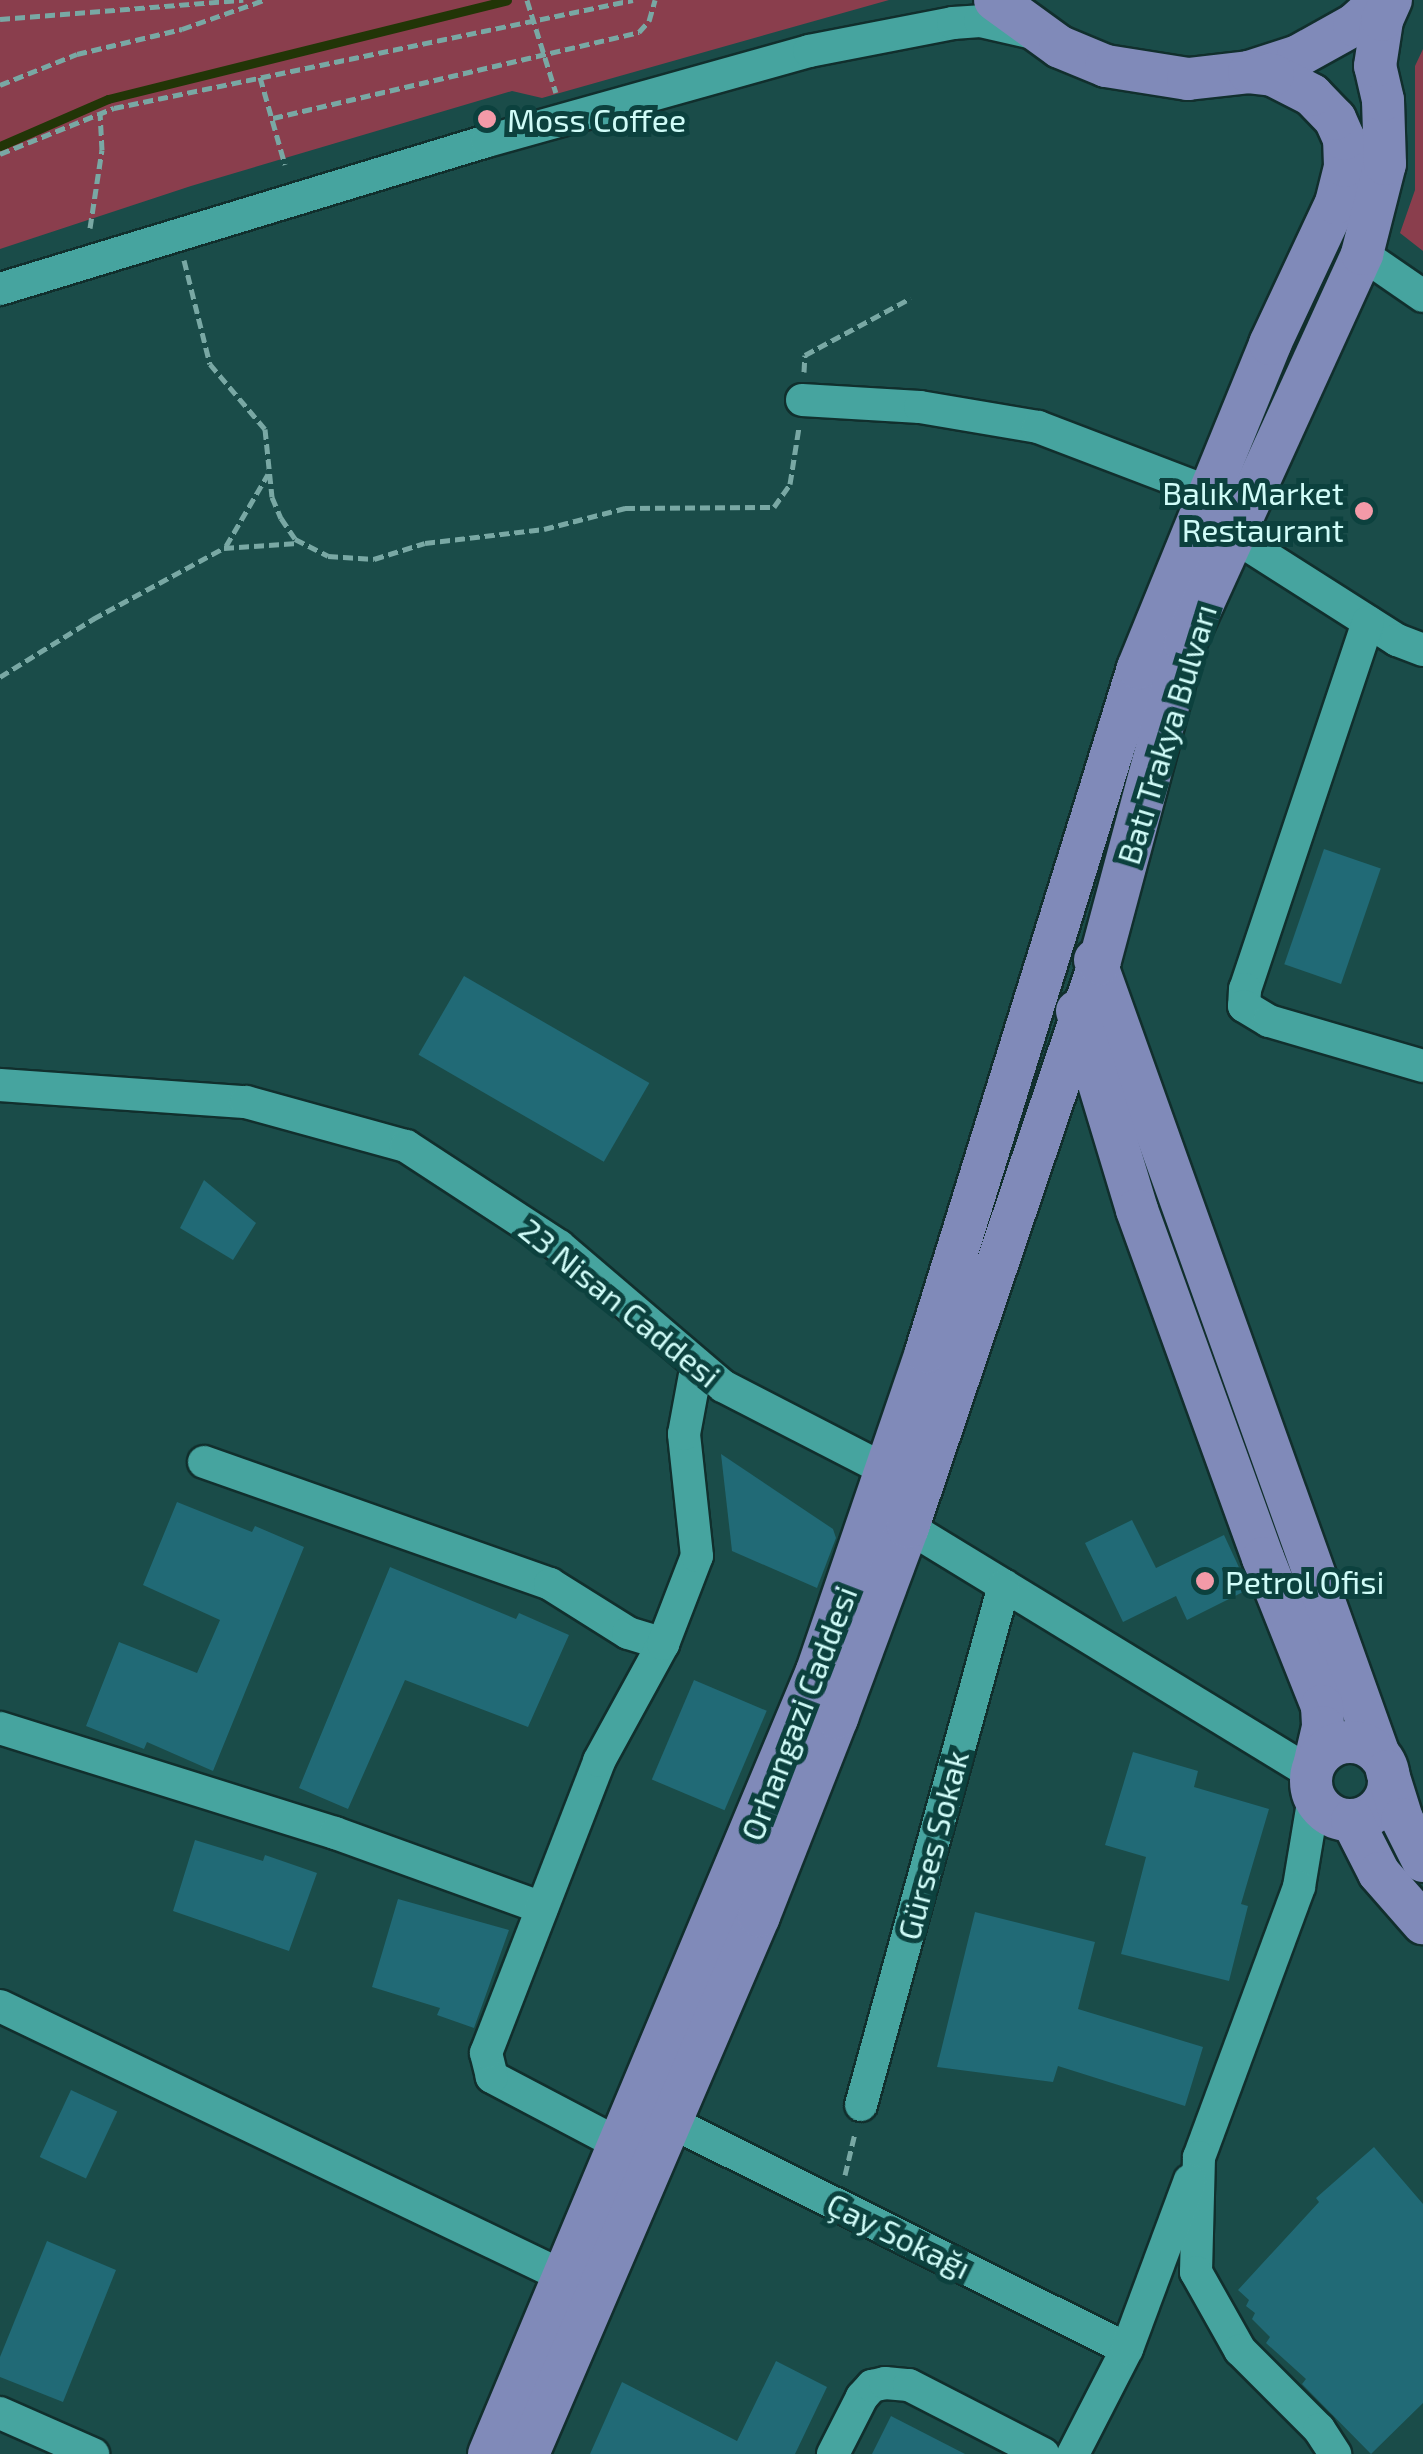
<!DOCTYPE html>
<html>
<head>
<meta charset="utf-8">
<style>
	body { margin:0 }
	#map { position:relative; width:1423px; height:2454px; overflow:hidden; background:#1a4c49; font-family:"Exo 2",sans-serif }
	div>[style] { position:absolute }
	.green>* { inset:0; background:#8a3e4d }
	.stream>* { height:9px; margin:-4.5px; padding:0 4.5px; transform-origin:4.5px; border-radius:4.5px; background:#223507 }
	.building>* { inset:0; background:#216a76; transform-origin:0 0 }
	.path>* { height:5px; margin-top:-2.5px; transform-origin:0; background:repeating-linear-gradient(90deg,#79a8a4 0 10px,transparent 0 15px) }
	.roads { filter:drop-shadow(2px 0 #112f2d) drop-shadow(-2px 0 #112f2d) drop-shadow(0 2px #112f2d) drop-shadow(0 -2px #112f2d) }
	.minor>* { height:32px; margin:-16px; padding:0 16px; transform-origin:16px; border-radius:16px; background:#46a49f }
	.major>* { height:42px; margin:-21px; padding:0 21px; transform-origin:21px; border-radius:21px; background:#808ab9 }
	.major>.ring { margin:-21px; padding:0; box-sizing:content-box; background:none; border:42px solid #808ab9; border-radius:50% }
	.dots>* { width:28px; height:28px; translate:-50% -50%; box-sizing:border-box; border:5px solid #0c413e; border-radius:50% }
	span { translate:-50% -50%; white-space:nowrap; text-align:center; line-height:1.15; -webkit-text-stroke:10px #0c413e; paint-order:stroke }
	.poi-label { font-size:32px; color:#d0fcf8 }
	.left { translate:0 -50%; text-align:left }
	.right { translate:-100% -50%; text-align:right }
	.street-label { font-size:32px; color:#d0fcf8 }
</style>
</head>
<body>
<div id="map">
	<div class="green">
		<div style="clip-path:polygon(0 0,889px 0,542px 98px,512px 91px,191px 186px,0 249px)"></div>
		<div style="clip-path:polygon(1423px 49px,1423px 251px,1400px 233px,1415px 190px,1415px 66px)"></div>
	</div>
	<div class="stream">
		<div style="left:0;top:146px;width:118px;rotate:-23.5deg"></div>
		<div style="left:108px;top:99px;width:411px;rotate:-13.9deg"></div>
	</div>
	<div class="building">
		<div style="left:1324px;top:849px;width:60px;height:122px;rotate:19deg"></div>
		<div style="left:464px;top:976px;width:214px;height:91px;rotate:30deg"></div>
		<div style="clip-path:polygon(204px 1180px,256px 1223px,233px 1260px,180px 1228px)"></div>
		<div style="clip-path:polygon(721px 1454px,833px 1529px,836px 1538px,817px 1588px,732px 1551px)"></div>
		<div style="clip-path:polygon(177px 1502px,252px 1532px,255px 1526px,304px 1547px,213px 1771px,147px 1742px,144px 1749px,86px 1726px,119px 1642px,197px 1673px,220px 1620px,143px 1585px)"></div>
		<div style="clip-path:polygon(1132px 1520px,1156px 1568px,1224px 1535px,1249px 1589px,1187px 1620px,1176px 1596px,1123px 1622px,1085px 1543px)"></div>
		<div style="clip-path:polygon(390px 1567px,516px 1619px,519px 1613px,569px 1635px,528px 1727px,405px 1680px,348px 1809px,299px 1788px)"></div>
		<div style="left:694px;top:1680px;width:79px;height:108px;rotate:23deg"></div>
		<div style="clip-path:polygon(1133px 1752px,1198px 1771px,1194px 1787px,1269px 1809px,1241px 1904px,1248px 1906px,1229px 1981px,1121px 1954px,1146px 1857px,1105px 1845px)"></div>
		<div style="clip-path:polygon(195px 1840px,263px 1861px,265px 1855px,317px 1873px,289px 1951px,173px 1911px)"></div>
		<div style="clip-path:polygon(398px 1899px,509px 1930px,474px 2028px,437px 2015px,440px 2008px,372px 1987px)"></div>
		<div style="clip-path:polygon(975px 1912px,1095px 1942px,1078px 2009px,1203px 2047px,1185px 2106px,1058px 2066px,1053px 2082px,937px 2067px)"></div>
		<div style="left:71px;top:2090px;width:51px;height:74px;rotate:25deg"></div>
		<div style="clip-path:polygon(1374px 2147px,1423px 2204px,1423px 2403px,1371px 2454px,1302px 2384px,1306px 2379px,1266px 2343px,1270px 2337px,1252px 2319px,1255px 2313px,1246px 2306px,1249px 2300px,1238px 2290px,1319px 2202px,1316px 2198px)"></div>
		<div style="clip-path:polygon(47px 2241px,116px 2270px,63px 2402px,0 2377px,0 2357px)"></div>
		<div style="clip-path:polygon(776px 2361px,827px 2387px,795px 2454px,590px 2454px,622px 2382px,737px 2441px)"></div>
		<div style="clip-path:polygon(891px 2416px,965px 2454px,872px 2454px)"></div>
	</div>
	<div class="path">
		<div style="left:527px;top:0;width:97px;rotate:72.7deg"></div>
		<div style="left:0;top:19px;width:244px;rotate:-4.5deg"></div>
		<div style="left:260px;top:77px;width:91px;rotate:74.1deg"></div>
		<div style="left:0;top:85px;width:83px;rotate:-21.9deg"></div>
		<div style="left:77px;top:54px;width:108px;rotate:-13.4deg"></div>
		<div style="left:182px;top:29px;width:87px;rotate:-19.5deg"></div>
		<div style="left:273px;top:118px;width:376px;rotate:-13.2deg"></div>
		<div style="left:639px;top:32px;width:15px;rotate:-48deg"></div>
		<div style="left:649px;top:21px;width:22px;rotate:-74deg"></div>
		<div style="left:0;top:154px;width:123px;rotate:-22deg"></div>
		<div style="left:114px;top:108px;width:530px;rotate:-11.76deg"></div>
		<div style="left:90px;top:228px;width:79px;rotate:-81.3deg"></div>
		<div style="left:102px;top:150px;width:36px;rotate:-93deg"></div>
		<div style="left:184px;top:260px;width:107px;rotate:76deg"></div>
		<div style="left:210px;top:364px;width:85px;rotate:49.8deg"></div>
		<div style="left:265px;top:429px;width:68px;rotate:84.1deg"></div>
		<div style="left:272px;top:497px;width:23px;rotate:67deg"></div>
		<div style="left:281px;top:518px;width:25px;rotate:56deg"></div>
		<div style="left:295px;top:539px;width:37px;rotate:27deg"></div>
		<div style="left:328px;top:556px;width:46px;rotate:3.7deg"></div>
		<div style="left:374px;top:559px;width:53px;rotate:-17.4deg"></div>
		<div style="left:425px;top:543px;width:120px;rotate:-6.7deg"></div>
		<div style="left:544px;top:529px;width:84px;rotate:-14.5deg"></div>
		<div style="left:625px;top:508px;width:149px;rotate:-0.4deg"></div>
		<div style="left:774px;top:507px;width:28px;rotate:-55deg"></div>
		<div style="left:790px;top:484px;width:58px;rotate:-81deg"></div>
		<div style="left:804px;top:372px;width:17px;rotate:-87deg"></div>
		<div style="left:805px;top:355px;width:120px;rotate:-28.3deg"></div>
		<div style="left:226px;top:546px;width:83px;rotate:-59.7deg"></div>
		<div style="left:0;top:677px;width:110px;rotate:-31.9deg"></div>
		<div style="left:93px;top:619px;width:149px;rotate:-28.5deg"></div>
		<div style="left:224px;top:548px;width:73px;rotate:-3.9deg"></div>
		<div style="left:845px;top:2175px;width:43px;rotate:-76.6deg"></div>
	</div>
	<div class="roads">
		<div class="minor">
			<div style="left:1362px;top:254px;width:74px;rotate:34.5deg"></div>
			<div style="left:0;top:289px;width:509px;rotate:-16.9deg"></div>
			<div style="left:487px;top:141px;width:334px;rotate:-15.6deg"></div>
			<div style="left:809px;top:51px;width:147px;rotate:-11deg"></div>
			<div style="left:953px;top:23px;width:27px;rotate:-4deg"></div>
			<div style="left:980px;top:21px;width:54px;rotate:12.8deg"></div>
			<div style="left:802px;top:400px;width:118px;rotate:3.4deg"></div>
			<div style="left:920px;top:407px;width:120px;rotate:9.6deg"></div>
			<div style="left:1038px;top:427px;width:182px;rotate:20.9deg"></div>
			<div style="left:1232px;top:535px;width:196px;rotate:32.5deg"></div>
			<div style="left:1397px;top:640px;width:28px;rotate:21deg"></div>
			<div style="left:1368px;top:622px;width:387px;rotate:108.5deg"></div>
			<div style="left:1245px;top:989px;width:17px;rotate:93deg"></div>
			<div style="left:1244px;top:1006px;width:29px;rotate:31deg"></div>
			<div style="left:1269px;top:1021px;width:160px;rotate:16.3deg"></div>
			<div style="left:0;top:1085px;width:247px;rotate:4deg"></div>
			<div style="left:246px;top:1102px;width:166px;rotate:15.4deg"></div>
			<div style="left:406px;top:1146px;width:183px;rotate:33.2deg"></div>
			<div style="left:559px;top:1246px;width:216px;rotate:40.5deg"></div>
			<div style="left:723px;top:1386px;width:186px;rotate:27.3deg"></div>
			<div style="left:204px;top:1462px;width:367px;rotate:19.4deg"></div>
			<div style="left:550px;top:1584px;width:92px;rotate:32.1deg"></div>
			<div style="left:628px;top:1633px;width:37px;rotate:17deg"></div>
			<div style="left:908px;top:1527px;width:472px;rotate:31.4deg"></div>
			<div style="left:0;top:1728px;width:351px;rotate:17.4deg"></div>
			<div style="left:335px;top:1833px;width:220px;rotate:19.9deg"></div>
			<div style="left:1314px;top:1797px;width:91px;rotate:99.5deg"></div>
			<div style="left:1299px;top:1887px;width:288px;rotate:110.3deg"></div>
			<div style="left:1199px;top:2157px;width:115px;rotate:91.5deg"></div>
			<div style="left:1196px;top:2272px;width:90px;rotate:60.6deg"></div>
			<div style="left:1240px;top:2350px;width:112px;rotate:45deg"></div>
			<div style="left:1319px;top:2429px;width:30px;rotate:57deg"></div>
			<div style="left:0;top:2006px;width:627px;rotate:25.62deg"></div>
			<div style="left:861px;top:2105px;width:539px;rotate:-74.62deg"></div>
			<div style="left:671px;top:2122px;width:509px;rotate:26.46deg"></div>
			<div style="left:619px;top:2144px;width:144px;rotate:-152.2deg"></div>
			<div style="left:492px;top:2077px;width:25px;rotate:-104deg"></div>
			<div style="left:486px;top:2053px;width:313px;rotate:-68.8deg"></div>
			<div style="left:599px;top:1761px;width:133px;rotate:-61.3deg"></div>
			<div style="left:663px;top:1644px;width:94px;rotate:-68.9deg"></div>
			<div style="left:697px;top:1556px;width:123px;rotate:-96.1deg"></div>
			<div style="left:684px;top:1434px;width:71px;rotate:-79.5deg"></div>
			<div style="left:0;top:2413px;width:102px;rotate:23.8deg"></div>
			<div style="left:833px;top:2454px;width:64px;rotate:-63deg"></div>
			<div style="left:862px;top:2397px;width:15px;rotate:-48deg"></div>
			<div style="left:872px;top:2386px;width:13px;rotate:-13deg"></div>
			<div style="left:885px;top:2383px;width:24px;rotate:5deg"></div>
			<div style="left:909px;top:2385px;width:151px;rotate:27.2deg"></div>
			<div style="left:1073px;top:2454px;width:118px;rotate:-62.8deg"></div>
			<div style="left:1127px;top:2349px;width:180px;rotate:-69.6deg"></div>
		</div>
		<div class="major">
			<div style="left:995px;top:0;width:80px;rotate:35.9deg"></div>
			<div style="left:1060px;top:47px;width:50px;rotate:22.4deg"></div>
			<div style="left:1106px;top:66px;width:83px;rotate:9deg"></div>
			<div style="left:1188px;top:79px;width:61px;rotate:-6.5deg"></div>
			<div style="left:1249px;top:72px;width:52px;rotate:-18.1deg"></div>
			<div style="left:1298px;top:56px;width:64px;rotate:-29deg"></div>
			<div style="left:1354px;top:25px;width:38px;rotate:-42deg"></div>
			<div style="left:1095px;top:960px;width:844px;rotate:70.34deg"></div>
			<div style="left:1077px;top:1011px;width:208px;rotate:73.2deg"></div>
			<div style="left:1137px;top:1210px;width:370px;rotate:70.1deg"></div>
			<div style="left:1263px;top:1558px;width:159px;rotate:68.3deg"></div>
			<div style="left:1322px;top:1706px;width:21px;rotate:87deg"></div>
			<div style="left:1323px;top:1727px;width:36px;rotate:103deg"></div>
			<div class="ring" style="left:1311px;top:1742px;width:36px;height:36px"></div>
			<div style="left:1387px;top:1771px;width:50px;rotate:72.6deg"></div>
			<div style="left:1402px;top:1819px;width:47px;rotate:63.4deg"></div>
			<div style="left:1352px;top:1820px;width:59px;rotate:63deg"></div>
			<div style="left:1379px;top:1873px;width:67px;rotate:48.7deg"></div>
			<div style="left:489px;top:2454px;width:849px;rotate:-67.27deg"></div>
			<div style="left:817px;top:1671px;width:337px;rotate:-71.1deg"></div>
			<div style="left:926px;top:1352px;width:716px;rotate:-72.78deg"></div>
			<div style="left:1138px;top:668px;width:350px;rotate:-67.8deg"></div>
			<div style="left:1270px;top:344px;width:156px;rotate:-64.9deg"></div>
			<div style="left:1336px;top:203px;width:38px;rotate:-76deg"></div>
			<div style="left:1345px;top:166px;width:27px;rotate:-92deg"></div>
			<div style="left:1344px;top:139px;width:22px;rotate:-114deg"></div>
			<div style="left:1335px;top:119px;width:33px;rotate:-134deg"></div>
			<div style="left:1312px;top:95px;width:44px;rotate:-152.9deg"></div>
			<div style="left:1273px;top:75px;width:24px;rotate:-173deg"></div>
			<div style="left:528px;top:2454px;width:585px;rotate:-66.76deg"></div>
			<div style="left:759px;top:1916px;width:213px;rotate:-68.5deg"></div>
			<div style="left:837px;top:1718px;width:204px;rotate:-69.6deg"></div>
			<div style="left:908px;top:1527px;width:595px;rotate:-71.26deg"></div>
			<div style="left:1099px;top:964px;width:332px;rotate:-75deg"></div>
			<div style="left:1185px;top:643px;width:427px;rotate:-65.5deg"></div>
			<div style="left:1362px;top:254px;width:93px;rotate:-75.7deg"></div>
			<div style="left:1385px;top:164px;width:64px;rotate:-91.8deg"></div>
			<div style="left:1383px;top:100px;width:35px;rotate:-103deg"></div>
			<div style="left:1375px;top:66px;width:47px;rotate:-81.3deg"></div>
			<div style="left:1382px;top:20px;width:22px;rotate:-66deg"></div>
		</div>
	</div>
	<div class="dots">
		<div style="left:487px;top:119px;background:#f39aa8"></div>
		<div style="left:1364px;top:511px;background:#f39aa8"></div>
		<div style="left:1205px;top:1581px;background:#f39aa8"></div>
	</div>
	<div class="poi-label">
		<span class="left" style="left:507px;top:119px">Moss Coffee</span>
		<span class="right" style="left:1344px;top:511px">Balık Market<br>Restaurant</span>
		<span class="left" style="left:1225px;top:1581px">Petrol Ofisi</span>
	</div>
	<div class="street-label">
		<span style="left:1166px;top:734px;rotate:-73deg">Batı Trakya Bulvarı</span>
		<span style="left:620px;top:1302px;rotate:39deg">23 Nisan Caddesi</span>
		<span style="left:798px;top:1713px;rotate:-69deg">Orhangazi Caddesi</span>
		<span style="left:932px;top:1845px;rotate:-75deg">Gürses Sokak</span>
		<span style="left:899px;top:2235px;rotate:26deg">Çay Sokağı</span>
	</div>
</div>
</body>
</html>
